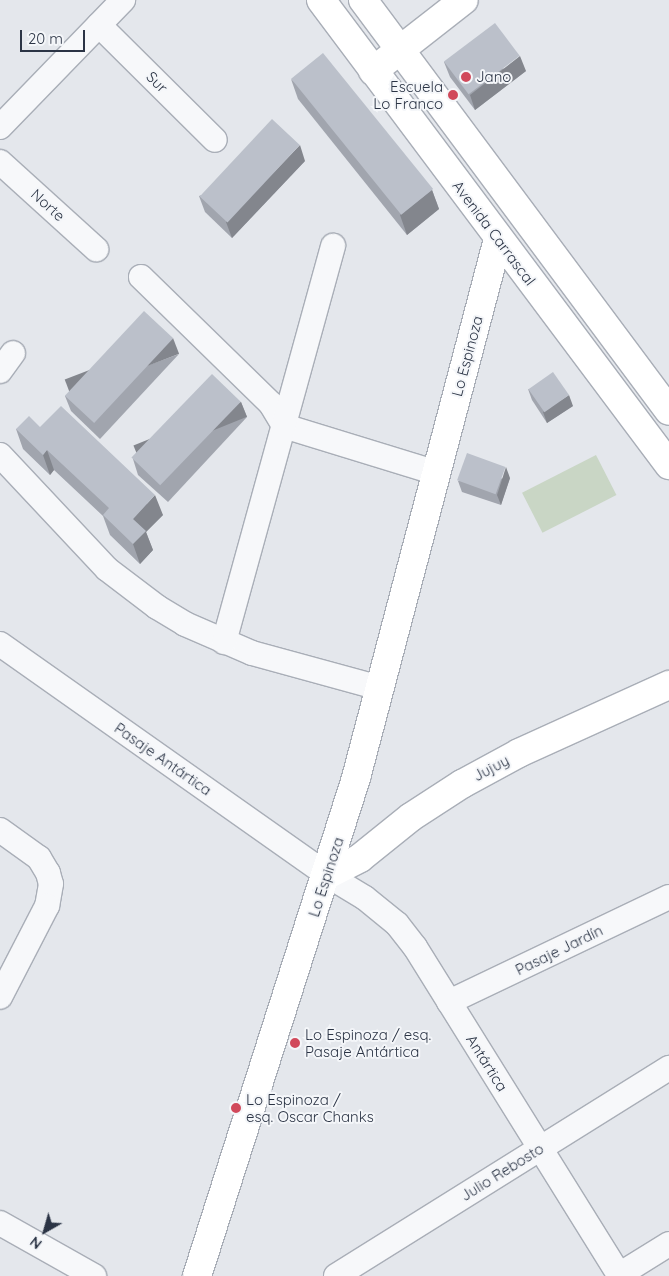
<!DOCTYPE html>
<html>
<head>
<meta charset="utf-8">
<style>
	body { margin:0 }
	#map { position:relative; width:669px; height:1276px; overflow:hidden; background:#e4e7ec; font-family:Quicksand,sans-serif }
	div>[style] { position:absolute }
	.green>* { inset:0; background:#c9d6c5; transform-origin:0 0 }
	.roads { filter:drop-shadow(1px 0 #a9aeb7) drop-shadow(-1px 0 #a9aeb7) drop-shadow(0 1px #a9aeb7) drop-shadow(0 -1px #a9aeb7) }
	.minor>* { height:24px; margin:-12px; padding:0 12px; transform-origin:12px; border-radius:12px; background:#f7f8fa }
	.secondary>* { height:28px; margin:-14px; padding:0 14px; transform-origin:14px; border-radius:14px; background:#fff }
	.primary>* { height:28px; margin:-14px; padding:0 14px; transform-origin:14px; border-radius:14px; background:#fff }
	.wall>* { inset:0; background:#a1a5ae }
	.shaded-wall>* { inset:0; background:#83868d; transform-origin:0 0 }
	.building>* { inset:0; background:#bbc0ca; transform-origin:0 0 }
	.dots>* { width:14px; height:14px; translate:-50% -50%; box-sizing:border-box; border:2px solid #f4f6f9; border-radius:50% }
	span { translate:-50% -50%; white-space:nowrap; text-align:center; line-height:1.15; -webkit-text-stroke:4px #f4f6f9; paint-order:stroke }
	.poi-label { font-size:15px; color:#2b3445 }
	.left { translate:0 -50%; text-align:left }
	.right { translate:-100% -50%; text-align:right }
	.street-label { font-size:15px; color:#2b3445 }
	.north { position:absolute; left:20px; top:1206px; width:50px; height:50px; -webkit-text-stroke:4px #f4f6f9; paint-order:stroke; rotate:218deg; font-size:14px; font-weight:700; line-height:20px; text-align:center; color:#2b3445 }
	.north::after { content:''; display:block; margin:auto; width:18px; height:22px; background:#2b3445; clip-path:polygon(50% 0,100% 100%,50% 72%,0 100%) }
	.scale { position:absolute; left:20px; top:30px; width:65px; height:22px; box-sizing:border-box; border:2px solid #2b3445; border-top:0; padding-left:6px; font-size:15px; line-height:18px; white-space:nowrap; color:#2b3445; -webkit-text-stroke:4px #f4f6f9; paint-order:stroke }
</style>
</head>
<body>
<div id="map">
	<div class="green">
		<div style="left:596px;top:455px;width:45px;height:83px;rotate:63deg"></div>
	</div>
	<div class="roads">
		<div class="minor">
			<div style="left:99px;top:25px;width:163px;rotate:44.8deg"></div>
			<div style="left:0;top:127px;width:177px;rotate:-45.9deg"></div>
			<div style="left:0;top:162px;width:130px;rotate:42.2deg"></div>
			<div style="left:141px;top:277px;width:182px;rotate:44.3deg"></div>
			<div style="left:271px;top:404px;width:26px;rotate:59deg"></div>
			<div style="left:284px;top:426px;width:160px;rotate:17.1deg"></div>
			<div style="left:0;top:371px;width:22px;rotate:-54deg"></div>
			<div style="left:0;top:455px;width:156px;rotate:46.8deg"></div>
			<div style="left:107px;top:569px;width:63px;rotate:37.2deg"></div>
			<div style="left:157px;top:607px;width:33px;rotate:31deg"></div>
			<div style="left:185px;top:624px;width:73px;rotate:23.4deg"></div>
			<div style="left:252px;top:653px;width:133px;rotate:15.3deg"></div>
			<div style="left:224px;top:642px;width:411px;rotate:-74.6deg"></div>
			<div style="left:0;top:644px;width:400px;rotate:35.2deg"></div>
			<div style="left:327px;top:875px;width:44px;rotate:31.2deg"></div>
			<div style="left:365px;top:898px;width:41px;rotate:39.1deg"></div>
			<div style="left:397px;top:924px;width:29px;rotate:52deg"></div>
			<div style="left:415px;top:947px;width:388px;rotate:58.1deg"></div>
			<div style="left:0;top:830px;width:48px;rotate:35.7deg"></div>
			<div style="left:39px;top:858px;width:17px;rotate:59deg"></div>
			<div style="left:48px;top:873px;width:11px;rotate:75deg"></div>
			<div style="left:51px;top:884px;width:22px;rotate:100deg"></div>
			<div style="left:47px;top:906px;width:102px;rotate:117.3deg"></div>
			<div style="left:449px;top:1002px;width:244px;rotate:-25.5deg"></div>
			<div style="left:0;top:1223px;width:108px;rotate:29.4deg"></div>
			<div style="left:619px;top:1275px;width:59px;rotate:-31.8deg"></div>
			<div style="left:336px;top:1276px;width:393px;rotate:-32deg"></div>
		</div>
		<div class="secondary">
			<div style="left:373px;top:71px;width:115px;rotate:-38deg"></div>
			<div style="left:327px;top:875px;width:37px;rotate:-27deg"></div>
			<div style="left:360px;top:858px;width:65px;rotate:-38.8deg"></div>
			<div style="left:411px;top:817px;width:61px;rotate:-32.9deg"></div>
			<div style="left:462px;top:784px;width:65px;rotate:-28.5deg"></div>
			<div style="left:519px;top:753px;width:165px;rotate:-24.4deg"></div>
			<div style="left:197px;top:1276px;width:523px;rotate:-72.29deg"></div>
			<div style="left:356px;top:778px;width:557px;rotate:-75.24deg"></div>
		</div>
		<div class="primary">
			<div style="left:321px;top:0;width:581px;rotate:53.19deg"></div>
			<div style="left:363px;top:0;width:512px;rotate:53.33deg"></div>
		</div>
	</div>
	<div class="wall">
		<div style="clip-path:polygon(444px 62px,526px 71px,475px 110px,450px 77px)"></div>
		<div style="clip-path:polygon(291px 79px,432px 190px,439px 209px,407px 235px,298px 99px)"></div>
		<div style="clip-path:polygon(305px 161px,232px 238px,205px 212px,199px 196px)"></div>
		<div style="clip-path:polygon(179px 354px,100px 439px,71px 411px,65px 396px)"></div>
		<div style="clip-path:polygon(528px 389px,573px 406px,547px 423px,532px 400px)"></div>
		<div style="clip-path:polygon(241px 402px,247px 417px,168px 502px,138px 475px,133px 459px)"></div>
		<div style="clip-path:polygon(40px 427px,163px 515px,146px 532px,153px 550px,140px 564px,110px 535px,103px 516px,54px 470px,50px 475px,23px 449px,16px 429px)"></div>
		<div style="clip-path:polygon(510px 478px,501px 505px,462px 492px,458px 481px)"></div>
	</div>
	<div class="shaded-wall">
		<div style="clip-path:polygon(520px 56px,526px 71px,475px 110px,470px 95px)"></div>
		<div style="clip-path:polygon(300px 145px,305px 161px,232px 238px,226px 222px)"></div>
		<div style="clip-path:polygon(432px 190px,439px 209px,407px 235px,400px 215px)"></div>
		<div style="left:173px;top:338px;width:17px;height:116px;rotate:69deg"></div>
		<div style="clip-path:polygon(569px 395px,573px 406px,547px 423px,543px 412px)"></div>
		<div style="left:241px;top:402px;width:16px;height:116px;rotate:68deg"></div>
		<div style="clip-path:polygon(47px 450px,54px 470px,50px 475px,43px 455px)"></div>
		<div style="clip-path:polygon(506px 467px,510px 478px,501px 505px,497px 495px)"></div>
		<div style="clip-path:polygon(155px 495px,163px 515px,146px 532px,153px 550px,140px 564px,133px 544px,133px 519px)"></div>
	</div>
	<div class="building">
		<div style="left:495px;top:23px;width:41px;height:64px;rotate:53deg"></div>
		<div style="left:323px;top:53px;width:175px;height:41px;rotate:51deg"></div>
		<div style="left:272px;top:119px;width:38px;height:106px;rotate:43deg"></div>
		<div style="left:144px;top:311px;width:40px;height:116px;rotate:43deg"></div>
		<div style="left:553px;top:372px;width:28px;height:30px;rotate:55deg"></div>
		<div style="left:212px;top:374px;width:40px;height:116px;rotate:44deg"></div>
		<div style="clip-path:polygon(61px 406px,155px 495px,133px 519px,146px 531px,133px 544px,103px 515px,109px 508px,47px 450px,43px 455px,16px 429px,29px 416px,40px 427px)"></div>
		<div style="left:467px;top:453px;width:41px;height:29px;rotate:20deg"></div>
	</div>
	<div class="dots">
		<div style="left:466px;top:77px;background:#d1495b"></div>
		<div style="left:453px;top:95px;background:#d1495b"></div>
		<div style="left:295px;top:1043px;background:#d1495b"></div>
		<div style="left:236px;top:1108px;background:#d1495b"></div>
	</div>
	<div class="poi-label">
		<span class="left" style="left:476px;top:77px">Jano</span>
		<span class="right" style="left:443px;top:95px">Escuela<br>Lo Franco</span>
		<span class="left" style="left:305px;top:1043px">Lo Espinoza / esq.<br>Pasaje Antártica</span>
		<span class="left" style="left:246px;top:1108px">Lo Espinoza /<br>esq. Oscar Chanks</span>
	</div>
	<div class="street-label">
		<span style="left:157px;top:82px;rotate:45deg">Sur</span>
		<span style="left:48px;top:205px;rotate:42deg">Norte</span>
		<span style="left:494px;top:233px;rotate:53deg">Avenida Carrascal</span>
		<span style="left:467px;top:356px;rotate:-75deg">Lo Espinoza</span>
		<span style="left:163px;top:759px;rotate:35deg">Pasaje Antártica</span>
		<span style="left:491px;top:768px;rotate:-28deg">Jujuy</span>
		<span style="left:326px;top:877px;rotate:-72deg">Lo Espinoza</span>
		<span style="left:559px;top:950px;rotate:-26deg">Pasaje Jardín</span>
		<span style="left:487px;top:1063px;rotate:58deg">Antártica</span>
		<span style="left:502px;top:1172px;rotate:-32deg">Julio Rebosto</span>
	</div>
	<div class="north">N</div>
	<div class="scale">20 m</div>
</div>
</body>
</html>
